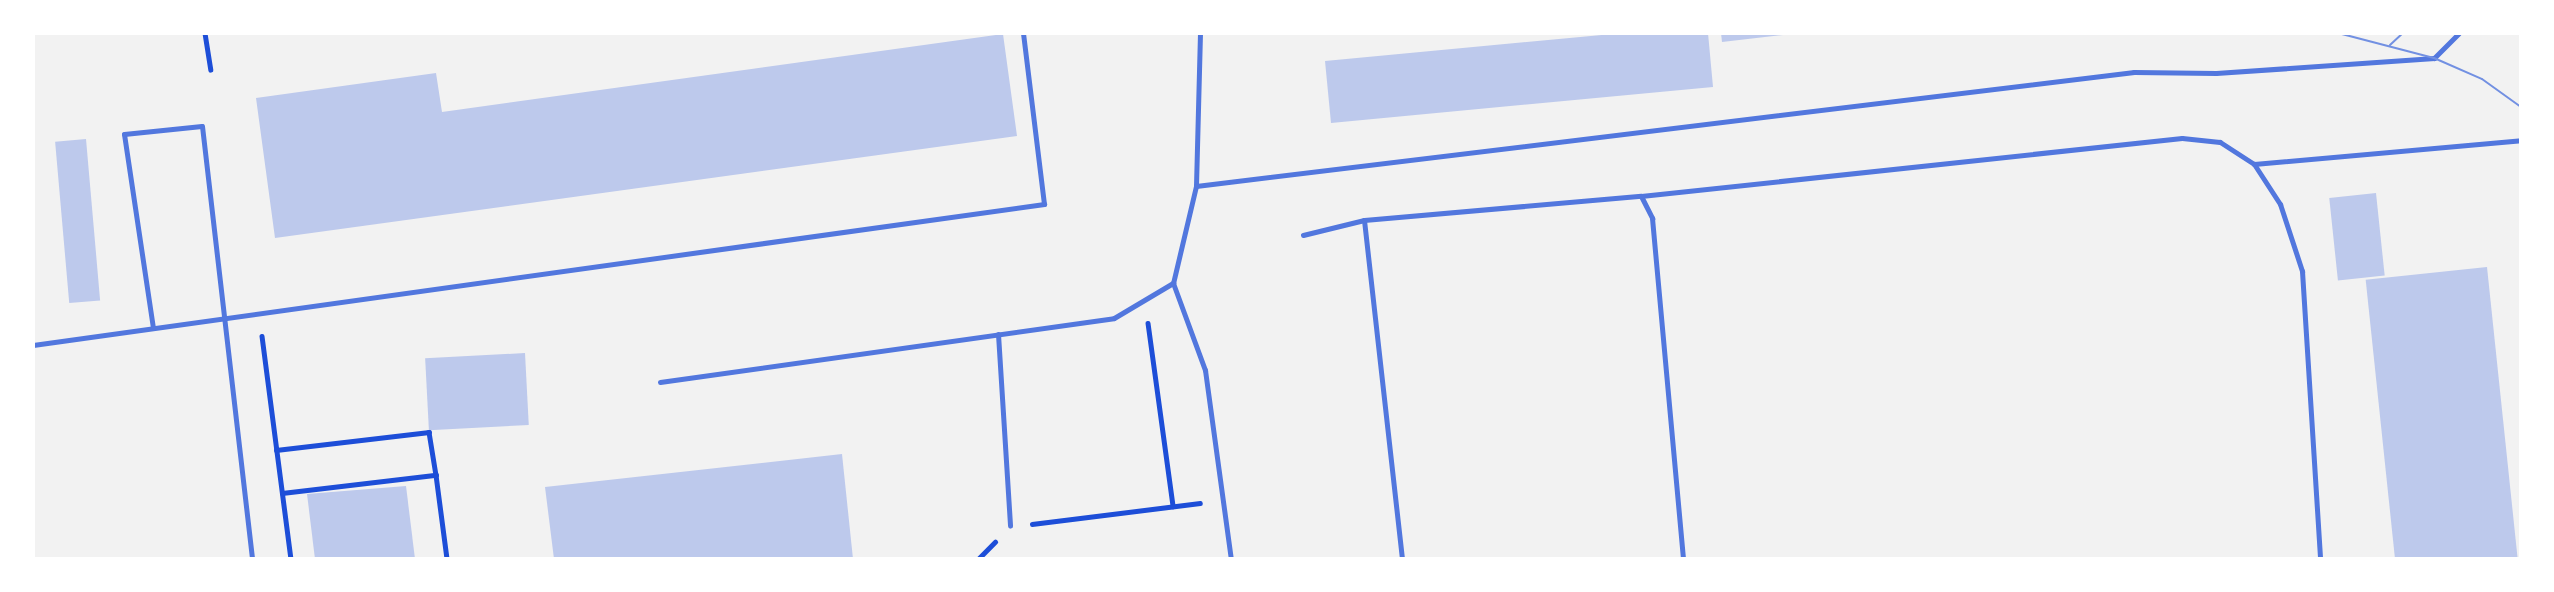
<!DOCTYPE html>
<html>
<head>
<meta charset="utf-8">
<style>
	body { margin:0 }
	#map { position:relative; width:2554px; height:592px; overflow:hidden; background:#f2f2f2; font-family:Roboto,sans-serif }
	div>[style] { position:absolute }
	.building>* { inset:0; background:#bdc9ec; transform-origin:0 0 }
	.path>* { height:4.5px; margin:-2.25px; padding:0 2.25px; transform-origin:2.25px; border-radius:2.25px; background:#1d4ed8 }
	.service>* { height:5px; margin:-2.5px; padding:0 2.5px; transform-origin:2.5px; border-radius:2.5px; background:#5277de }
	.tram>* { height:2px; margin:-1px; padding:0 1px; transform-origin:1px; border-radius:1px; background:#7290e2 }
	span { translate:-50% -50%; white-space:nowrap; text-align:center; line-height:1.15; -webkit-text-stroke:6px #fff; paint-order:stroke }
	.frame { position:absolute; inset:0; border:35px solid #fff; pointer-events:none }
</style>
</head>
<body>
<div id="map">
	<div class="building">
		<div style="clip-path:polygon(1623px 33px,1708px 33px,1713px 87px,1331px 123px,1325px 61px)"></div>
		<div style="clip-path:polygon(1721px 33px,1783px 33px,1783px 35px,1722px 42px)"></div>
		<div style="clip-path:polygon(1003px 34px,1017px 136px,275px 238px,256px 98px,436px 73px,442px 112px)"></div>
		<div style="left:86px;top:139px;width:162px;height:31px;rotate:85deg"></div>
		<div style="left:2376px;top:193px;width:83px;height:47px;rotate:84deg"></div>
		<div style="left:2487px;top:267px;width:294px;height:122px;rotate:84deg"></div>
		<div style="left:525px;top:353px;width:72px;height:100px;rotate:87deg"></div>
		<div style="clip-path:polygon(842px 454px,853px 559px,554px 559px,545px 487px)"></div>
		<div style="clip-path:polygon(406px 486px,415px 559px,315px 559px,307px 494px)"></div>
	</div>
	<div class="path">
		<div style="left:205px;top:33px;width:37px;rotate:81deg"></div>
		<div style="left:1148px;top:323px;width:185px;rotate:82.2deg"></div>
		<div style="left:262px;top:336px;width:225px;rotate:82.6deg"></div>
		<div style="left:276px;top:450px;width:154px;rotate:-6.7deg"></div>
		<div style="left:429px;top:432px;width:44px;rotate:80.8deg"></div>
		<div style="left:282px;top:493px;width:155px;rotate:-6.7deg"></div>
		<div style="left:436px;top:475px;width:85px;rotate:82.5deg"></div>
		<div style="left:1032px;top:524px;width:169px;rotate:-7.1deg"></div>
		<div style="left:978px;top:559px;width:24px;rotate:-45deg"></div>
	</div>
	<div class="service">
		<div style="left:1200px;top:33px;width:153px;rotate:91.5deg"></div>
		<div style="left:1196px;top:186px;width:100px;rotate:103.3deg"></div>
		<div style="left:1173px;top:283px;width:93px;rotate:69.8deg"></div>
		<div style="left:1205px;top:370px;width:191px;rotate:82.2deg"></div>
		<div style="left:2254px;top:164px;width:268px;rotate:-5.1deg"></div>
		<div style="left:1196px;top:186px;width:945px;rotate:-6.93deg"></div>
		<div style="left:2134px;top:72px;width:82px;rotate:0.7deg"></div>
		<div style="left:2216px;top:73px;width:219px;rotate:-3.9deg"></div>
		<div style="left:2434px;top:58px;width:35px;rotate:-45deg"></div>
		<div style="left:1641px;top:196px;width:25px;rotate:63deg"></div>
		<div style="left:1652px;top:218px;width:342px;rotate:84.8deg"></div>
		<div style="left:1364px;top:220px;width:341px;rotate:83.6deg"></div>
		<div style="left:1303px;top:235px;width:63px;rotate:-13.8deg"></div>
		<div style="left:1364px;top:220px;width:278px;rotate:-5deg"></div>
		<div style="left:1641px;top:196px;width:544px;rotate:-6.12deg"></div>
		<div style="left:2182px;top:138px;width:38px;rotate:6deg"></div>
		<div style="left:2220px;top:142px;width:40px;rotate:32.9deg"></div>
		<div style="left:2254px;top:164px;width:48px;rotate:57deg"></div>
		<div style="left:2280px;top:204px;width:71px;rotate:71.8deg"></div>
		<div style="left:2302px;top:271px;width:289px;rotate:86.4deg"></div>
		<div style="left:153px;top:328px;width:196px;rotate:-98.5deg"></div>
		<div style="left:124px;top:134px;width:78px;rotate:-5.9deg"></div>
		<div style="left:202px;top:126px;width:436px;rotate:83.4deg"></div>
		<div style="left:998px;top:334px;width:192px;rotate:86.4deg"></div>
		<div style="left:33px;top:345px;width:1021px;rotate:-7.94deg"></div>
		<div style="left:1044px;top:204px;width:172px;rotate:-97deg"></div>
		<div style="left:660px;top:382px;width:458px;rotate:-8deg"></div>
		<div style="left:1114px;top:318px;width:69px;rotate:-30.7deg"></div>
	</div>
	<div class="tram">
		<div style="left:2338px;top:33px;width:99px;rotate:14.6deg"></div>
		<div style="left:2434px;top:58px;width:52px;rotate:23.6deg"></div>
		<div style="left:2482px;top:79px;width:48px;rotate:35.7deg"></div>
		<div style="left:2390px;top:45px;width:18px;rotate:-43deg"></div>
	</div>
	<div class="frame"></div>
</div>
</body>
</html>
